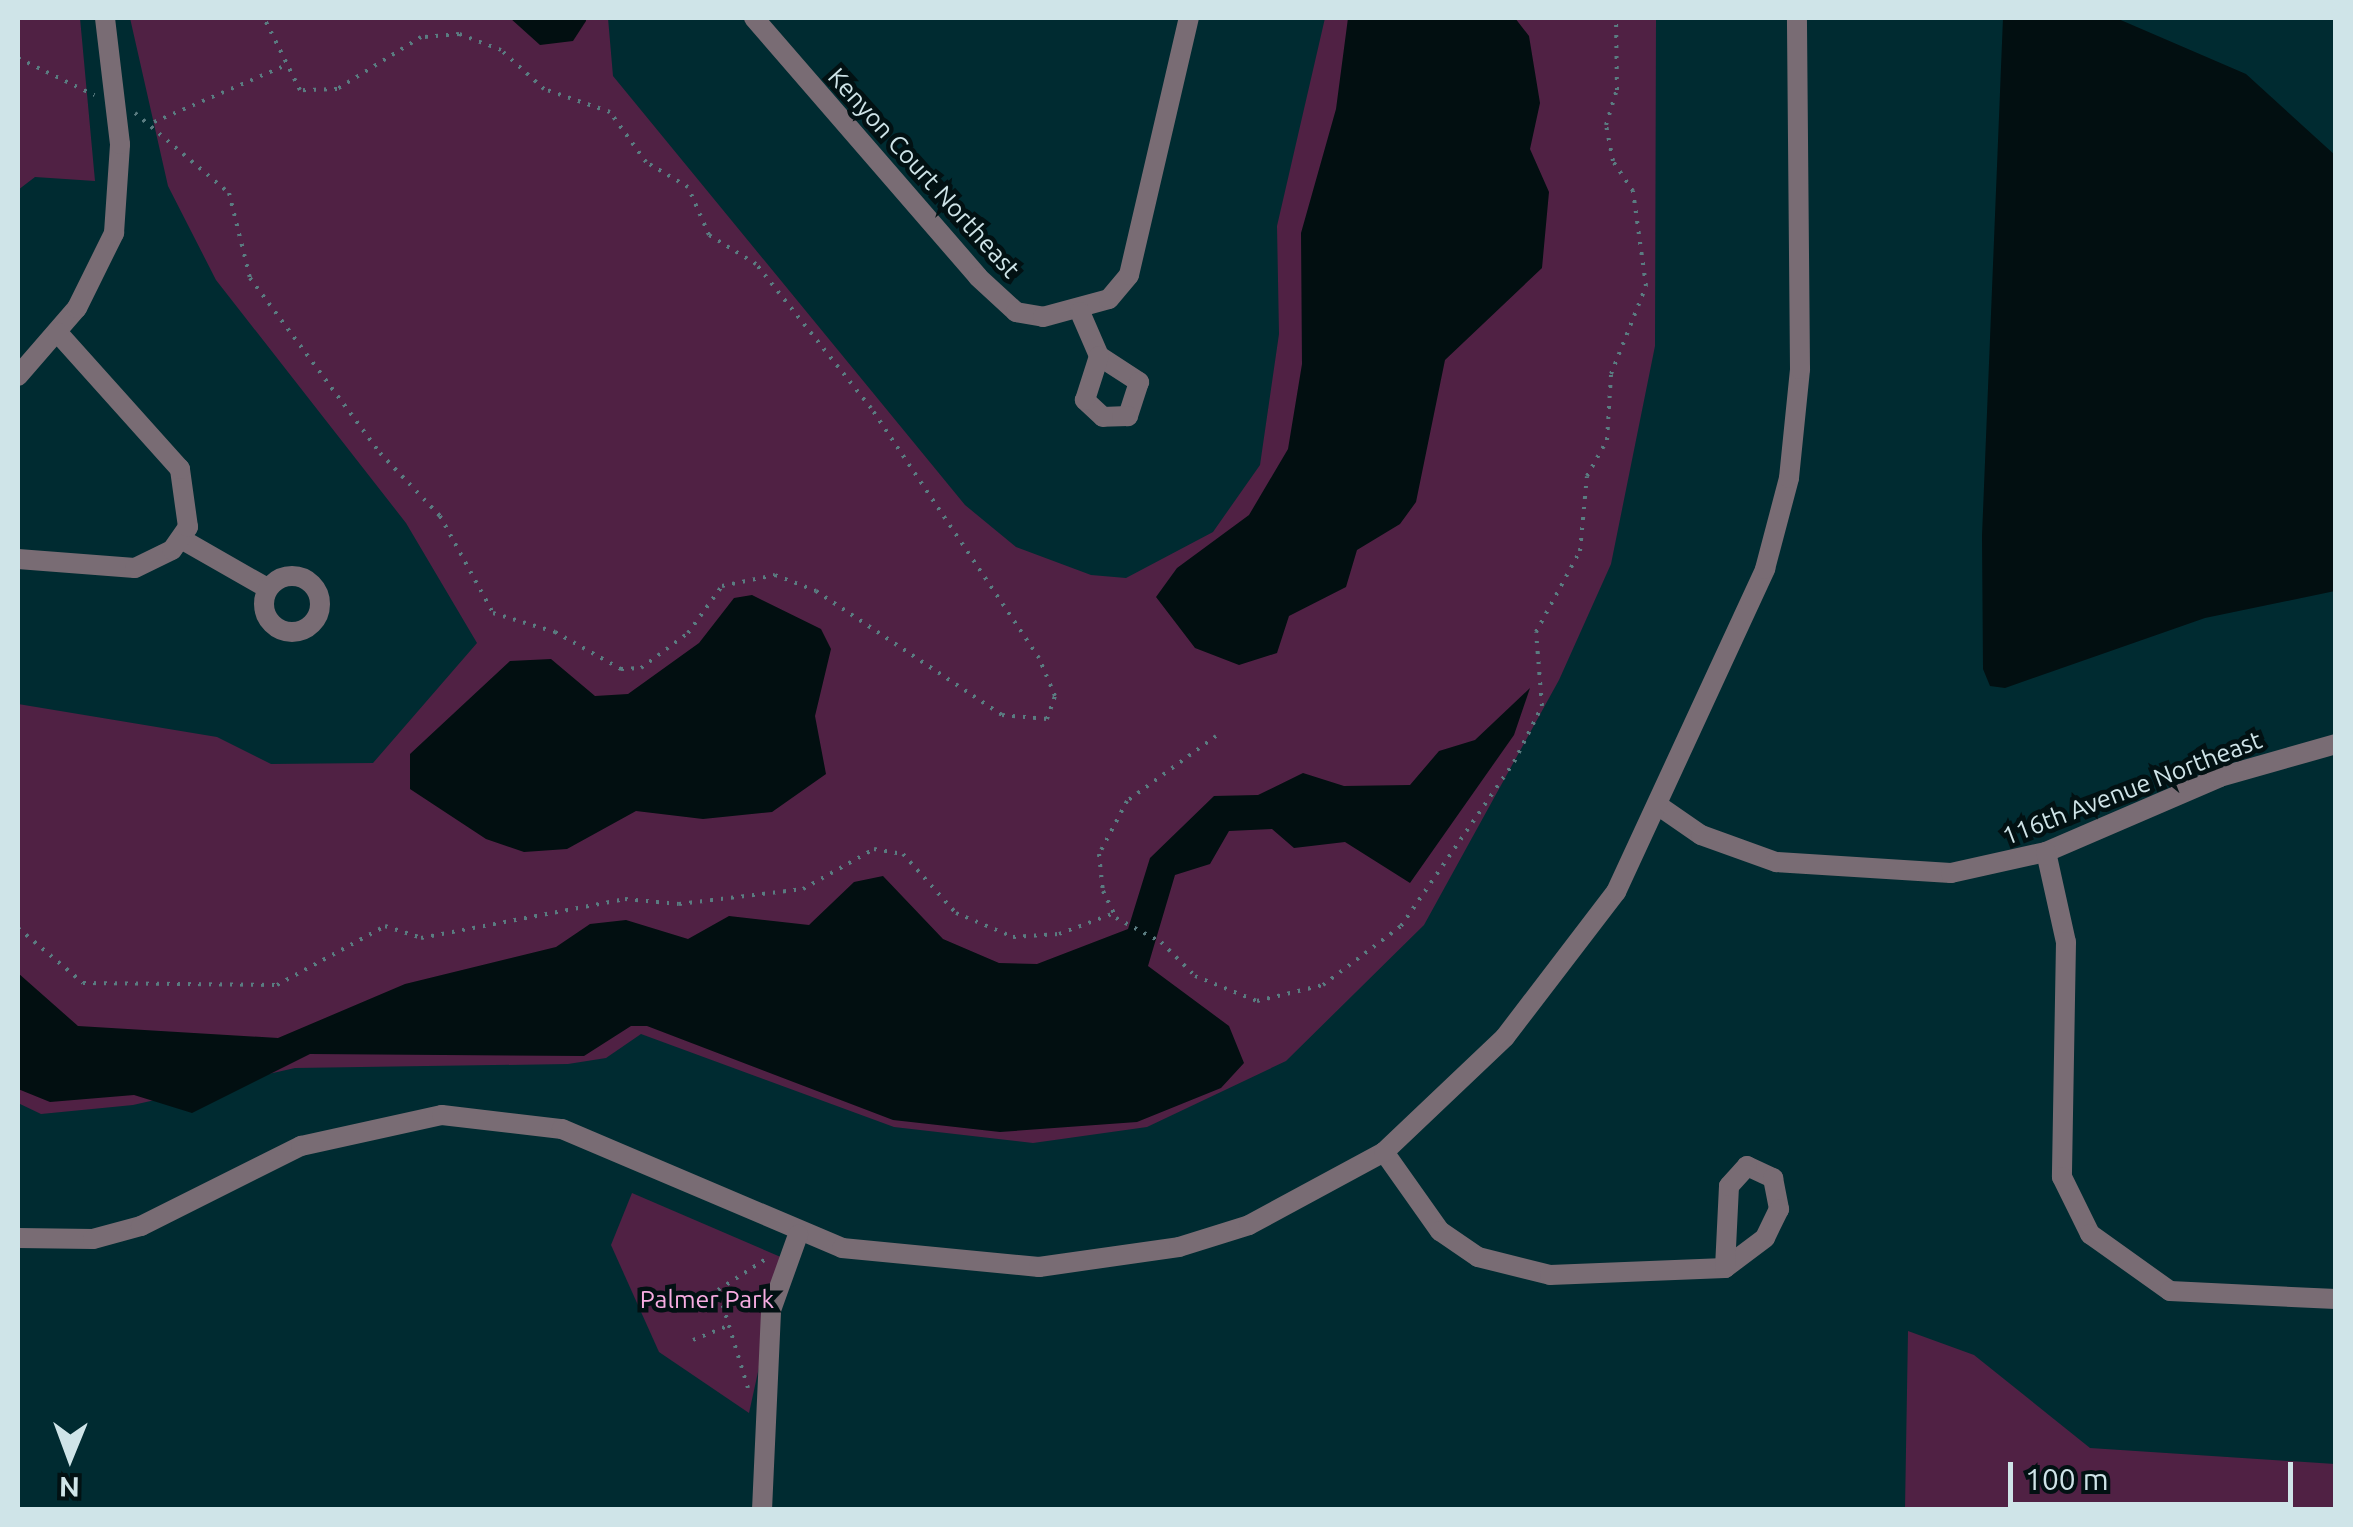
<!DOCTYPE html>
<html>
<head>
<meta charset="utf-8">
<style>
	body { margin:0 }
	#map { position:relative; width:2353px; height:1527px; overflow:hidden; background:#002b31; font-family:Ubuntu,sans-serif }
	div>[style] { position:absolute }
	.green>* { inset:0; background:#502144 }
	.water>* { inset:0; background:#020f11 }
	.path>* { height:4px; margin-top:-2px; transform-origin:0; background:repeating-linear-gradient(90deg,#5a7c81 0 2.5px,transparent 0 10.5px) }
	.street>* { height:20px; margin:-10px; padding:0 10px; transform-origin:10px; border-radius:10px; background:#796c74 }
	.street>.ring { margin:-10px; padding:0; box-sizing:content-box; background:none; border:20px solid #796c74; border-radius:50% }
	span { translate:-50% -50%; white-space:nowrap; text-align:center; line-height:1.15; -webkit-text-stroke:9px #021113; paint-order:stroke }
	.street-label { font-size:25px; color:#cfe4e8 }
	.park-label { font-size:25px; color:#f8ade2 }
	.frame { position:absolute; inset:0; border:20px solid #cfe4e8; pointer-events:none }
	.north { position:absolute; left:20px; top:1407px; width:100px; height:100px; -webkit-text-stroke:8px #021113; paint-order:stroke; rotate:181deg; font-size:28px; font-weight:700; line-height:40px; text-align:center; color:#cfe4e8 }
	.north::after { content:''; display:block; margin:auto; width:35px; height:45px; background:#cfe4e8; clip-path:polygon(50% 0,100% 100%,50% 72%,0 100%) }
	.scale { position:absolute; left:2008px; top:1462px; width:285px; height:45px; box-sizing:border-box; border:5px solid #cfe4e8; border-top:0; padding-left:12px; font-size:30px; line-height:35px; white-space:nowrap; color:#cfe4e8; -webkit-text-stroke:8px #021113; paint-order:stroke }
</style>
</head>
<body>
<div id="map">
	<div class="green">
		<div style="clip-path:polygon(18px 18px,80px 18px,95px 181px,35px 177px,18px 190px)"></div>
		<div style="clip-path:polygon(130px 18px,608px 18px,613px 76px,965px 505px,1016px 547px,1091px 575px,1126px 578px,1213px 532px,1260px 465px,1279px 334px,1277px 226px,1325px 18px,1656px 18px,1655px 346px,1611px 564px,1559px 680px,1424px 925px,1286px 1061px,1147px 1127px,1033px 1143px,894px 1127px,641px 1034px,606px 1058px,568px 1064px,295px 1068px,133px 1105px,41px 1114px,18px 1103px,18px 704px,217px 737px,271px 764px,373px 763px,477px 643px,406px 523px,216px 280px,168px 186px)"></div>
		<div style="clip-path:polygon(632px 1193px,783px 1258px,749px 1413px,659px 1352px,611px 1245px)"></div>
		<div style="clip-path:polygon(1908px 1331px,1974px 1355px,2090px 1448px,2335px 1464px,2335px 1509px,1905px 1509px)"></div>
	</div>
	<div class="water">
		<div style="clip-path:polygon(510px 18px,586px 18px,586px 21px,573px 41px,540px 45px)"></div>
		<div style="clip-path:polygon(1348px 18px,1515px 18px,1529px 36px,1540px 103px,1530px 149px,1549px 192px,1542px 268px,1445px 360px,1416px 502px,1400px 524px,1357px 550px,1346px 587px,1289px 616px,1277px 653px,1239px 665px,1195px 648px,1156px 597px,1177px 568px,1249px 515px,1288px 449px,1302px 364px,1301px 233px,1336px 109px)"></div>
		<div style="clip-path:polygon(2003px 18px,2116px 18px,2246px 74px,2336px 156px,2335px 591px,2205px 618px,2005px 688px,1990px 686px,1983px 669px,1982px 536px)"></div>
		<div style="clip-path:polygon(752px 595px,821px 629px,831px 649px,815px 716px,826px 774px,772px 812px,703px 819px,636px 811px,567px 849px,524px 852px,486px 839px,410px 789px,410px 754px,510px 661px,551px 659px,595px 696px,628px 694px,699px 643px,734px 598px)"></div>
		<div style="clip-path:polygon(1530px 688px,1514px 735px,1410px 883px,1345px 842px,1294px 848px,1272px 829px,1229px 831px,1210px 864px,1175px 875px,1148px 966px,1229px 1026px,1244px 1063px,1221px 1088px,1137px 1122px,1000px 1132px,893px 1120px,647px 1026px,631px 1026px,584px 1056px,310px 1054px,192px 1113px,134px 1095px,50px 1102px,18px 1089px,18px 973px,78px 1026px,278px 1038px,405px 984px,556px 947px,590px 924px,626px 920px,688px 939px,729px 916px,809px 925px,854px 882px,883px 876px,943px 939px,999px 963px,1037px 964px,1128px 929px,1150px 858px,1214px 796px,1258px 795px,1303px 773px,1344px 786px,1410px 785px,1439px 751px,1475px 740px)"></div>
	</div>
	<div class="path">
		<div style="left:18px;top:58px;width:85px;rotate:26deg"></div>
		<div style="left:135px;top:113px;width:123px;rotate:40.4deg"></div>
		<div style="left:229px;top:193px;width:88px;rotate:76.1deg"></div>
		<div style="left:250px;top:278px;width:218px;rotate:53.4deg"></div>
		<div style="left:380px;top:453px;width:87px;rotate:46.4deg"></div>
		<div style="left:440px;top:516px;width:111px;rotate:61.3deg"></div>
		<div style="left:493px;top:613px;width:65px;rotate:17deg"></div>
		<div style="left:555px;top:632px;width:76px;rotate:29.3deg"></div>
		<div style="left:621px;top:669px;width:20px;rotate:-3deg"></div>
		<div style="left:641px;top:668px;width:59px;rotate:-36.7deg"></div>
		<div style="left:688px;top:633px;width:58px;rotate:-54.1deg"></div>
		<div style="left:722px;top:586px;width:54px;rotate:-11.7deg"></div>
		<div style="left:775px;top:575px;width:44px;rotate:21.3deg"></div>
		<div style="left:816px;top:591px;width:224px;rotate:33.7deg"></div>
		<div style="left:1002px;top:715px;width:45px;rotate:5.1deg"></div>
		<div style="left:1047px;top:719px;width:24px;rotate:-71deg"></div>
		<div style="left:1055px;top:696px;width:41px;rotate:-112.8deg"></div>
		<div style="left:1039px;top:658px;width:301px;rotate:-123.9deg"></div>
		<div style="left:871px;top:408px;width:184px;rotate:-128.6deg"></div>
		<div style="left:756px;top:264px;width:55px;rotate:-148.3deg"></div>
		<div style="left:709px;top:235px;width:52px;rotate:-113.6deg"></div>
		<div style="left:688px;top:187px;width:49px;rotate:-149.2deg"></div>
		<div style="left:646px;top:162px;width:62px;rotate:-125.8deg"></div>
		<div style="left:610px;top:112px;width:70px;rotate:-160.8deg"></div>
		<div style="left:544px;top:89px;width:58px;rotate:-137.8deg"></div>
		<div style="left:501px;top:50px;width:45px;rotate:-159.1deg"></div>
		<div style="left:459px;top:34px;width:38px;rotate:175deg"></div>
		<div style="left:421px;top:37px;width:99px;rotate:148.2deg"></div>
		<div style="left:337px;top:89px;width:37px;rotate:178deg"></div>
		<div style="left:300px;top:90px;width:80px;rotate:-116.6deg"></div>
		<div style="left:154px;top:122px;width:139px;rotate:-23.3deg"></div>
		<div style="left:1216px;top:736px;width:110px;rotate:143.9deg"></div>
		<div style="left:1127px;top:801px;width:60px;rotate:117.8deg"></div>
		<div style="left:1099px;top:854px;width:37px;rotate:84deg"></div>
		<div style="left:1103px;top:891px;width:30px;rotate:64deg"></div>
		<div style="left:1116px;top:918px;width:51px;rotate:28.1deg"></div>
		<div style="left:1161px;top:942px;width:48px;rotate:45deg"></div>
		<div style="left:1195px;top:976px;width:67px;rotate:22deg"></div>
		<div style="left:1257px;top:1001px;width:68px;rotate:-13.6deg"></div>
		<div style="left:1323px;top:985px;width:98px;rotate:-37.1deg"></div>
		<div style="left:1401px;top:926px;width:199px;rotate:-55.4deg"></div>
		<div style="left:1514px;top:762px;width:63px;rotate:-63.4deg"></div>
		<div style="left:1542px;top:706px;width:74px;rotate:-94.6deg"></div>
		<div style="left:1536px;top:632px;width:92px;rotate:-61.5deg"></div>
		<div style="left:1580px;top:551px;width:75px;rotate:-84.7deg"></div>
		<div style="left:1587px;top:476px;width:41px;rotate:-60.9deg"></div>
		<div style="left:1607px;top:440px;width:66px;rotate:-86.5deg"></div>
		<div style="left:1611px;top:374px;width:95px;rotate:-68.3deg"></div>
		<div style="left:1646px;top:286px;width:96px;rotate:-97.8deg"></div>
		<div style="left:1633px;top:191px;width:36px;rotate:-124deg"></div>
		<div style="left:1613px;top:161px;width:37px;rotate:-101deg"></div>
		<div style="left:1606px;top:125px;width:37px;rotate:-73deg"></div>
		<div style="left:1617px;top:90px;width:72px;rotate:-90.8deg"></div>
		<div style="left:18px;top:928px;width:85px;rotate:40.2deg"></div>
		<div style="left:83px;top:983px;width:194px;rotate:0.6deg"></div>
		<div style="left:277px;top:985px;width:123px;rotate:-28.6deg"></div>
		<div style="left:385px;top:926px;width:38px;rotate:18deg"></div>
		<div style="left:421px;top:938px;width:208px;rotate:-10.8deg"></div>
		<div style="left:625px;top:899px;width:54px;rotate:5.3deg"></div>
		<div style="left:679px;top:904px;width:125px;rotate:-6.9deg"></div>
		<div style="left:803px;top:889px;width:81px;rotate:-29.4deg"></div>
		<div style="left:874px;top:849px;width:29px;rotate:10deg"></div>
		<div style="left:903px;top:854px;width:79px;rotate:48.1deg"></div>
		<div style="left:956px;top:913px;width:62px;rotate:22.8deg"></div>
		<div style="left:1013px;top:937px;width:46px;rotate:-3.7deg"></div>
		<div style="left:1059px;top:934px;width:57px;rotate:-20.7deg"></div>
		<div style="left:693px;top:1340px;width:35px;rotate:-22deg"></div>
		<div style="left:748px;top:1388px;width:102px;rotate:-107deg"></div>
		<div style="left:718px;top:1290px;width:61px;rotate:-32.9deg"></div>
	</div>
	<div class="street">
		<div style="left:754px;top:18px;width:342px;rotate:49.1deg"></div>
		<div style="left:978px;top:277px;width:52px;rotate:42.6deg"></div>
		<div style="left:1016px;top:312px;width:27px;rotate:10deg"></div>
		<div style="left:1043px;top:317px;width:68px;rotate:-15.3deg"></div>
		<div style="left:1109px;top:299px;width:31px;rotate:-50deg"></div>
		<div style="left:1129px;top:275px;width:264px;rotate:-76.9deg"></div>
		<div style="left:1080px;top:312px;width:48px;rotate:66.6deg"></div>
		<div style="left:1099px;top:356px;width:48px;rotate:33deg"></div>
		<div style="left:1139px;top:382px;width:36px;rotate:108deg"></div>
		<div style="left:1128px;top:416px;width:25px;rotate:178deg"></div>
		<div style="left:1103px;top:417px;width:25px;rotate:-137deg"></div>
		<div style="left:1085px;top:400px;width:46px;rotate:-72.3deg"></div>
		<div style="left:18px;top:376px;width:90px;rotate:-49.1deg"></div>
		<div style="left:77px;top:308px;width:84px;rotate:-63.7deg"></div>
		<div style="left:114px;top:233px;width:89px;rotate:-86.1deg"></div>
		<div style="left:120px;top:144px;width:127px;rotate:-96.8deg"></div>
		<div style="left:183px;top:540px;width:97px;rotate:29.7deg"></div>
		<div style="left:18px;top:559px;width:117px;rotate:4.4deg"></div>
		<div style="left:135px;top:568px;width:41px;rotate:-25.9deg"></div>
		<div style="left:172px;top:550px;width:28px;rotate:-55deg"></div>
		<div style="left:188px;top:527px;width:59px;rotate:-97.9deg"></div>
		<div style="left:180px;top:469px;width:183px;rotate:-131.9deg"></div>
		<div class="ring" style="left:264px;top:576px;width:36px;height:36px"></div>
		<div style="left:1659px;top:806px;width:51px;rotate:34.6deg"></div>
		<div style="left:1701px;top:835px;width:80px;rotate:19.8deg"></div>
		<div style="left:1776px;top:862px;width:175px;rotate:3.6deg"></div>
		<div style="left:1951px;top:873px;width:97px;rotate:-12.5deg"></div>
		<div style="left:2046px;top:852px;width:189px;rotate:-23.3deg"></div>
		<div style="left:2220px;top:777px;width:121px;rotate:-15.9deg"></div>
		<div style="left:2046px;top:852px;width:92px;rotate:77.5deg"></div>
		<div style="left:2066px;top:942px;width:235px;rotate:91deg"></div>
		<div style="left:2062px;top:1177px;width:64px;rotate:63.8deg"></div>
		<div style="left:2090px;top:1234px;width:98px;rotate:35.5deg"></div>
		<div style="left:2170px;top:1291px;width:166px;rotate:2.8deg"></div>
		<div style="left:1384px;top:1152px;width:97px;rotate:54.7deg"></div>
		<div style="left:1440px;top:1231px;width:46px;rotate:34.4deg"></div>
		<div style="left:1478px;top:1257px;width:74px;rotate:14deg"></div>
		<div style="left:1550px;top:1275px;width:175px;rotate:-2.3deg"></div>
		<div style="left:1747px;top:1166px;width:29px;rotate:25deg"></div>
		<div style="left:1773px;top:1178px;width:32px;rotate:79deg"></div>
		<div style="left:1779px;top:1209px;width:32px;rotate:116deg"></div>
		<div style="left:1765px;top:1238px;width:50px;rotate:143.1deg"></div>
		<div style="left:1725px;top:1268px;width:82px;rotate:-87.2deg"></div>
		<div style="left:1729px;top:1186px;width:27px;rotate:-48deg"></div>
		<div style="left:18px;top:1238px;width:75px;rotate:0.8deg"></div>
		<div style="left:93px;top:1239px;width:50px;rotate:-15.2deg"></div>
		<div style="left:141px;top:1226px;width:179px;rotate:-26.6deg"></div>
		<div style="left:301px;top:1146px;width:144px;rotate:-12.4deg"></div>
		<div style="left:442px;top:1115px;width:121px;rotate:6.7deg"></div>
		<div style="left:562px;top:1129px;width:304px;rotate:23deg"></div>
		<div style="left:842px;top:1248px;width:198px;rotate:5.5deg"></div>
		<div style="left:1039px;top:1267px;width:141px;rotate:-8.1deg"></div>
		<div style="left:1179px;top:1247px;width:73px;rotate:-17.4deg"></div>
		<div style="left:1249px;top:1225px;width:153px;rotate:-28.4deg"></div>
		<div style="left:1384px;top:1152px;width:167px;rotate:-43.5deg"></div>
		<div style="left:1505px;top:1037px;width:183px;rotate:-52.6deg"></div>
		<div style="left:1616px;top:892px;width:356px;rotate:-65.2deg"></div>
		<div style="left:1765px;top:569px;width:94px;rotate:-75.2deg"></div>
		<div style="left:1789px;top:478px;width:110px;rotate:-84.2deg"></div>
		<div style="left:1800px;top:369px;width:351px;rotate:-90.5deg"></div>
		<div style="left:762px;top:1510px;width:200px;rotate:-87.4deg"></div>
		<div style="left:771px;top:1310px;width:80px;rotate:-70.2deg"></div>
	</div>
	<div class="street-label">
		<span style="left:924px;top:173px;rotate:48deg">Kenyon Court Northeast</span>
		<span style="left:2132px;top:788px;rotate:-21deg">116th Avenue Northeast</span>
	</div>
	<div class="park-label">
		<span style="left:707px;top:1299px">Palmer Park</span>
	</div>
	<div class="frame"></div>
	<div class="north">N</div>
	<div class="scale">100 m</div>
</div>
</body>
</html>
